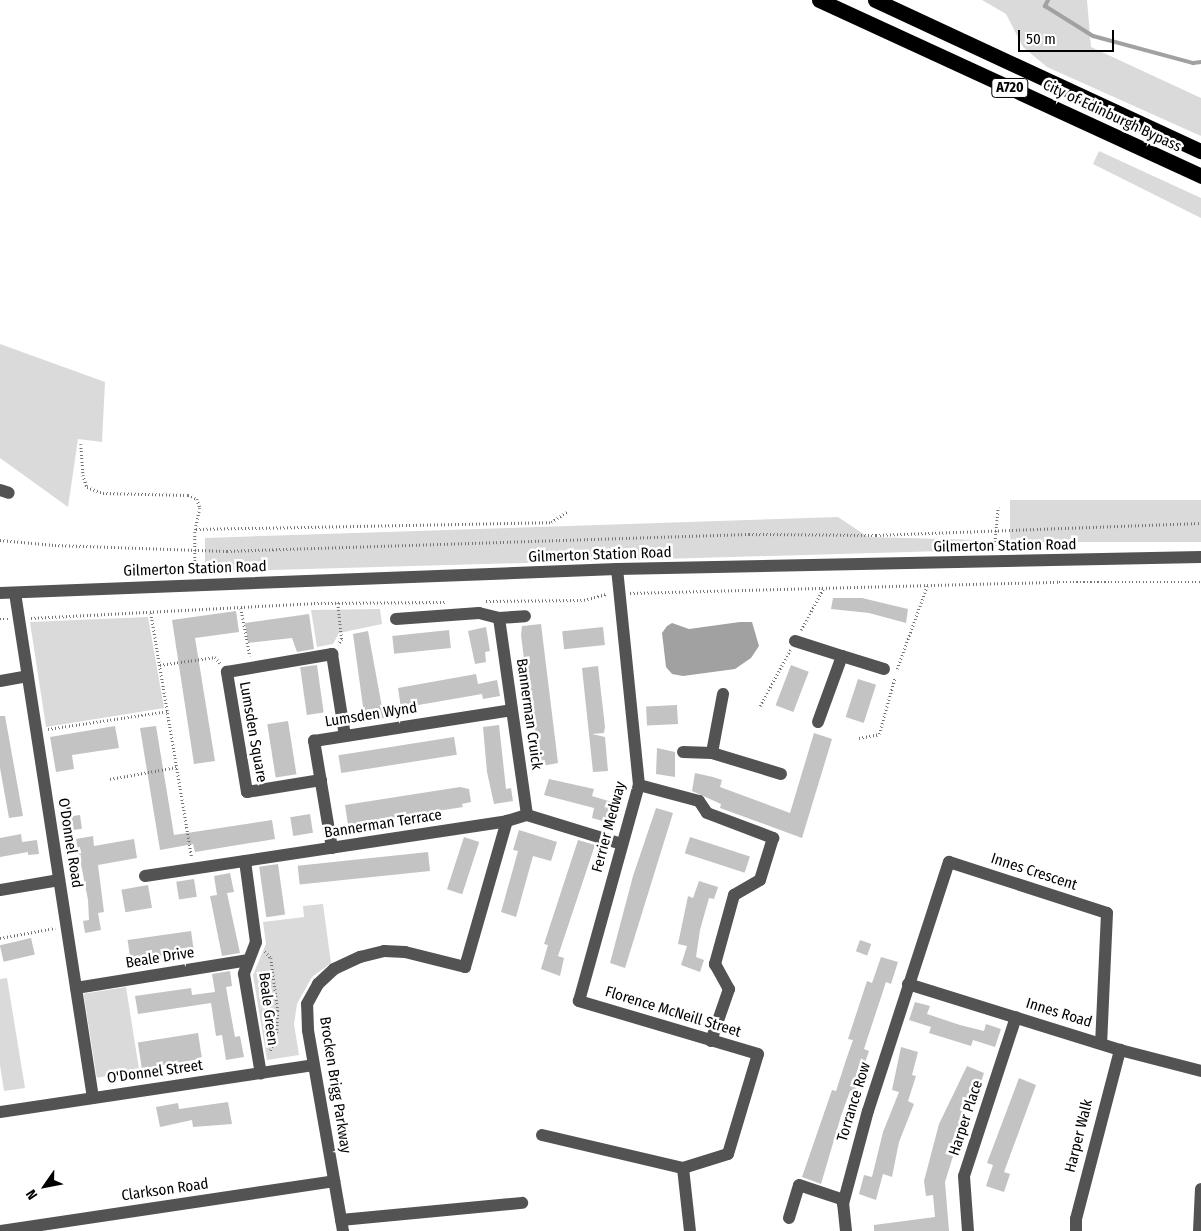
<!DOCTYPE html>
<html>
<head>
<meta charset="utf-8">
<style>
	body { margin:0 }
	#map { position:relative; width:1201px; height:1231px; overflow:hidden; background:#fff; font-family:"Fira Sans Condensed",sans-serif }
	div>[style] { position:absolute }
	.green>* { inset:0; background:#dadada; transform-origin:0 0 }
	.water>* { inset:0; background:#a1a1a1 }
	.stream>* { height:4px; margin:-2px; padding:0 2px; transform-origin:2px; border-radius:2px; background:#a1a1a1 }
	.building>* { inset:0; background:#c3c3c3; transform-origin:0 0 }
	.path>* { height:2.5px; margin-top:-1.25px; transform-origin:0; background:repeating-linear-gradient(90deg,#757575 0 1px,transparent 0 3.5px) }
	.minor>* { height:12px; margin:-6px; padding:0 6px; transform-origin:6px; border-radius:6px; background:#535353 }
	.highway>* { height:15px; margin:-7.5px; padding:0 7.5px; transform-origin:7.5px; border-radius:7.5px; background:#000 }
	span { translate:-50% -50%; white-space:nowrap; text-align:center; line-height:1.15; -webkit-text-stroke:5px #fff; paint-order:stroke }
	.shield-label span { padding:1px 4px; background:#fff; border:1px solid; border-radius:4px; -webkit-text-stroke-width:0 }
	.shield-label { font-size:14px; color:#000; font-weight:700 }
	.street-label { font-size:15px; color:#000 }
	.north { position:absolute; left:20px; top:1161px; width:50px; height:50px; -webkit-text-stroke:4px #fff; paint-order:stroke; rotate:237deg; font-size:14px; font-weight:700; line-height:20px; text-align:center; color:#000 }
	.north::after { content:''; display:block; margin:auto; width:18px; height:22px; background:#000; clip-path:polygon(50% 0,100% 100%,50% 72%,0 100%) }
	.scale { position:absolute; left:1018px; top:30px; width:96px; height:22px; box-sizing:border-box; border:2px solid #000; border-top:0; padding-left:6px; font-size:15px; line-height:18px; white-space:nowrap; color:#000; -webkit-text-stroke:4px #fff; paint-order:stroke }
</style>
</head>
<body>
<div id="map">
	<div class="green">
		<div style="clip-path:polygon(982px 0,1087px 0,1091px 47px,1201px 98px,1201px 136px,1047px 67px,1023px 47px,1006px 14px)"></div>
		<div style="clip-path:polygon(1099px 151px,1201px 198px,1201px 218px,1093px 164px)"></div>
		<div style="clip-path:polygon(0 344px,105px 382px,102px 442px,78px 439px,68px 507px,0 458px)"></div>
		<div style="left:1201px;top:500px;width:42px;height:191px;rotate:90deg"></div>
		<div style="clip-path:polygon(838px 517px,868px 537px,979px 540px,978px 550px,205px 572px,205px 538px)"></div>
		<div style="clip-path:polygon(380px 609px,382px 624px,339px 633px,333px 644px,317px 647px,311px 610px)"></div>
		<div style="clip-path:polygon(148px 617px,164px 708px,46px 727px,30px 622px)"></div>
		<div style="clip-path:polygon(323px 904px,331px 963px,312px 977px,297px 1004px,294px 1024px,299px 1055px,267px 1060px,253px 975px,266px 944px,263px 922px,304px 917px,303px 906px)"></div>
		<div style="clip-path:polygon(7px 978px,25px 1088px,4px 1091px,0 1065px,0 979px)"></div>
		<div style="left:126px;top:987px;width:85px;height:43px;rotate:81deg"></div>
	</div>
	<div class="water">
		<div style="clip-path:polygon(740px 622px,752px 622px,759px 646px,751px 658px,735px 669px,683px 676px,672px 674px,666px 667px,662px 633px,667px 626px,672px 623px,689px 629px)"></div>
	</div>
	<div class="stream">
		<div style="left:1048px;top:0;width:7px;rotate:117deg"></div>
		<div style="left:1045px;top:6px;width:57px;rotate:32deg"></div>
		<div style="left:1093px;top:36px;width:104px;rotate:15.1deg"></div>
		<div style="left:1193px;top:63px;width:8px;rotate:-7deg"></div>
	</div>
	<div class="building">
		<div style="clip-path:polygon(833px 598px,862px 598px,908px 609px,906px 623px,869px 613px,831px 609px)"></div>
		<div style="clip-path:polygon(236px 611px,239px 632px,195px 638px,215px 761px,194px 764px,172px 620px)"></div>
		<div style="clip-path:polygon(309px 614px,314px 649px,297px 652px,292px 638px,248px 643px,245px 623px)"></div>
		<div style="clip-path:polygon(541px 624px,558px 763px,542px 766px,529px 699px,521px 635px,522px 626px)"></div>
		<div style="clip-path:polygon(486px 627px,490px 651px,485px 652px,486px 662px,475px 664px,468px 631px)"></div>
		<div style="left:603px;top:627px;width:18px;height:41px;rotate:84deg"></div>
		<div style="left:449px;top:630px;width:18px;height:57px;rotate:84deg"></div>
		<div style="clip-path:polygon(368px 631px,384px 718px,365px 721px,353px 634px)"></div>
		<div style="left:317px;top:665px;width:48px;height:17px;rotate:82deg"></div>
		<div style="left:791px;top:665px;width:19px;height:43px;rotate:21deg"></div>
		<div style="clip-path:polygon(598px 666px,605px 727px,604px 733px,592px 734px,605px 737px,608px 771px,593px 772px,582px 668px)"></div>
		<div style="clip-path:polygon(476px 674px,478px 684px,497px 680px,500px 696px,483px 699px,482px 694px,401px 708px,398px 688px)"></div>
		<div style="left:858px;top:679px;width:19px;height:40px;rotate:18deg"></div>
		<div style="left:677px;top:705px;width:19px;height:31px;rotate:87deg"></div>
		<div style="clip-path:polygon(0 716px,5px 716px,23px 816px,9px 818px,0 768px)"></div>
		<div style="left:288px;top:721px;width:54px;height:21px;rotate:81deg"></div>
		<div style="clip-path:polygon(499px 725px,506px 789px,511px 788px,513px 801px,494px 804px,487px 772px,483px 727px)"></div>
		<div style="clip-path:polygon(115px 726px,119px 748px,72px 755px,74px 769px,56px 772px,50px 737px)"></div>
		<div style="clip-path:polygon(156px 726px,174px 835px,272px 820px,275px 839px,195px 852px,193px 844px,160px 850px,140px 728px)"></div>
		<div style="clip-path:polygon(814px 733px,832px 739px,802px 838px,720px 808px,721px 804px,692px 791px,695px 773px,713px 777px,722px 780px,720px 787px,790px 813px)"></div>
		<div style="left:454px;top:737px;width:18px;height:117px;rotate:81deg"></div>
		<div style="clip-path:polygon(657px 748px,675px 752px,675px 777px,656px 774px)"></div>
		<div style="clip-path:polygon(549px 779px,594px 789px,592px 796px,612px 802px,607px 822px,592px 818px,594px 808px,544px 795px)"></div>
		<div style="clip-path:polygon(460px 787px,469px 789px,471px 802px,462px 804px,463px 807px,348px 825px,345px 805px)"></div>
		<div style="clip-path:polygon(656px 808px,673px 813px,625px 968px,610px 963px,633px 876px)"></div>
		<div style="left:310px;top:814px;width:19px;height:20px;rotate:81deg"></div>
		<div style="left:80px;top:815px;width:14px;height:16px;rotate:82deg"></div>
		<div style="clip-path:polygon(519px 830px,557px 842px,551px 861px,533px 856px,516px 917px,501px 912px,518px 851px,513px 850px)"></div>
		<div style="clip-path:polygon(21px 834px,22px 842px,37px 840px,39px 854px,28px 855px,28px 852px,0 857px,0 838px)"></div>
		<div style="clip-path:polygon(93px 836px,94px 846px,134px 839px,137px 858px,98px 865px,104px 912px,98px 913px,101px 930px,85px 933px,83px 921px,89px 920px,88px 900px,76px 839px)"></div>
		<div style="left:464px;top:837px;width:16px;height:55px;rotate:18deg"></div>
		<div style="left:690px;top:837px;width:63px;height:17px;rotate:18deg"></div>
		<div style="clip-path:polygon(578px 840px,595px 845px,558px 956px,564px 958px,560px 976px,541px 969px,548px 945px,544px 944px)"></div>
		<div style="left:428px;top:852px;width:19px;height:131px;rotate:84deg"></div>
		<div style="left:278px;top:864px;width:51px;height:19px;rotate:82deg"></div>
		<div style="clip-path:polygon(230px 873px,234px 892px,227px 893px,240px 953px,222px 956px,210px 896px,217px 895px,214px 876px)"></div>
		<div style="left:194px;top:879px;width:18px;height:18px;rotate:81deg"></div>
		<div style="clip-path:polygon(699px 881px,718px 887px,714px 899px,709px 898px,700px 930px,696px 957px,704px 960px,700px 972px,681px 965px,687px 946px,678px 944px,688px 896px,693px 898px)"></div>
		<div style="left:148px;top:885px;width:23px;height:27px;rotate:80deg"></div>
		<div style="left:191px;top:931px;width:21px;height:64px;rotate:82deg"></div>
		<div style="left:31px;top:938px;width:17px;height:32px;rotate:77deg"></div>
		<div style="left:860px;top:940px;width:12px;height:12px;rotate:20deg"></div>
		<div style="clip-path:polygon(881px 957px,898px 962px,891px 984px,886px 982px,864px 1049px,869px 1051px,855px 1092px,850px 1091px,841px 1116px,821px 1184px,802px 1177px,832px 1090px,836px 1091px,846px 1060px,853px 1040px,848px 1039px,867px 981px,872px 983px)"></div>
		<div style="clip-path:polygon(230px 971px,232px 986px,226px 987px,232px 1021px,235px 1037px,240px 1036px,244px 1057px,226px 1060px,222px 1035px,216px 1036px,211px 1003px,138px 1014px,135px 996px,191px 988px,192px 995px,215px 992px,212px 974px)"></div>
		<div style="clip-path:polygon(915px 1002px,930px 1006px,927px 1014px,960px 1025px,984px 1031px,986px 1024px,1001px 1029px,995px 1047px,973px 1040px,971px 1046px,929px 1033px,931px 1027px,909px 1020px)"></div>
		<div style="left:198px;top:1033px;width:26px;height:61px;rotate:81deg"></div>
		<div style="clip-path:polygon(901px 1047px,918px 1052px,912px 1075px,916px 1076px,908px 1101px,914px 1104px,899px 1142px,892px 1177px,883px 1174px,876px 1200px,859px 1194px,864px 1175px,872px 1177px,883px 1132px,899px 1092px,892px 1090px)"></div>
		<div style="clip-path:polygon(967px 1066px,984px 1073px,978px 1091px,974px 1089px,951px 1152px,954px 1153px,945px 1182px,949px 1231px,874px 1231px,874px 1225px,935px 1217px,933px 1195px,926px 1196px,924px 1181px,939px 1124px)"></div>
		<div style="clip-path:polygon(1019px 1078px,1036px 1085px,1004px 1172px,1010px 1174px,1004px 1192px,986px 1186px,993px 1165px,987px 1163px)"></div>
		<div style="clip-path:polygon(228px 1102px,232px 1124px,193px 1127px,192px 1120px,160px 1127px,156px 1107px,178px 1103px,179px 1109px)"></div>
	</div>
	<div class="path">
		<div style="left:81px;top:444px;width:31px;rotate:86deg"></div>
		<div style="left:83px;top:475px;width:13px;rotate:72deg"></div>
		<div style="left:87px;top:487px;width:17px;rotate:21deg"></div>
		<div style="left:103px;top:493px;width:85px;rotate:1.3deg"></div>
		<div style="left:188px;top:495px;width:10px;rotate:24deg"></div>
		<div style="left:197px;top:499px;width:9px;rotate:72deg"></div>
		<div style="left:200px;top:508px;width:25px;rotate:102deg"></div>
		<div style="left:195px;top:532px;width:34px;rotate:90deg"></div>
		<div style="left:195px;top:566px;width:9px;rotate:139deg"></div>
		<div style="left:188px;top:572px;width:46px;rotate:180deg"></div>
		<div style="left:142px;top:572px;width:6px;rotate:149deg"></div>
		<div style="left:196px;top:529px;width:355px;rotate:-1.1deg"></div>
		<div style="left:551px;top:522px;width:19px;rotate:-32deg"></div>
		<div style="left:0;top:540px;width:55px;rotate:5.2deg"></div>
		<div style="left:55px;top:545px;width:172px;rotate:2deg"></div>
		<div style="left:227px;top:551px;width:522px;rotate:-1.87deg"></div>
		<div style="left:749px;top:534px;width:127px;rotate:0.5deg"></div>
		<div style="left:876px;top:535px;width:325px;rotate:-2.1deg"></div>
		<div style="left:994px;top:549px;width:42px;rotate:-84.6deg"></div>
		<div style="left:630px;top:593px;width:429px;rotate:-1.5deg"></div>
		<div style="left:1059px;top:582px;width:142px"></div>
		<div style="left:486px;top:601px;width:98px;rotate:-0.6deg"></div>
		<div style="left:584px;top:600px;width:24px;rotate:-15deg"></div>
		<div style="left:338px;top:603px;width:36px;rotate:84deg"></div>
		<div style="left:342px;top:639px;width:7px;rotate:124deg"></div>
		<div style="left:241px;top:608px;width:49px;rotate:79.4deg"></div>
		<div style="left:151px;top:613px;width:248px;rotate:80.5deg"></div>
		<div style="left:31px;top:618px;width:283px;rotate:-3deg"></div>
		<div style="left:314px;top:603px;width:131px;rotate:-0.4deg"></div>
		<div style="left:0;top:619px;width:8px"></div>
		<div style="left:801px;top:630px;width:47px;rotate:-61.8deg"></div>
		<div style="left:160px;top:665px;width:56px;rotate:-8.3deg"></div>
		<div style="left:215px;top:657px;width:8px;rotate:50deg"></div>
		<div style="left:897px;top:669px;width:88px;rotate:-70.1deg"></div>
		<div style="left:760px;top:706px;width:64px;rotate:-61.8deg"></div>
		<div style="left:48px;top:729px;width:121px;rotate:-8.5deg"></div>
		<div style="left:859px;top:738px;width:20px;rotate:-11deg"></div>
		<div style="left:879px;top:734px;width:59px;rotate:-74.3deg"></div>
		<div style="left:110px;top:779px;width:68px;rotate:-10.2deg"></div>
		<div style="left:0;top:938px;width:56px;rotate:-10.3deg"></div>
		<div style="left:265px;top:951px;width:9px;rotate:49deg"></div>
		<div style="left:271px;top:958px;width:53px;rotate:82.5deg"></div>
		<div style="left:278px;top:1011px;width:22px;rotate:93deg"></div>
		<div style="left:277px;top:1033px;width:20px;rotate:110deg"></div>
	</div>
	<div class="minor">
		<div style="left:0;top:490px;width:9px;rotate:18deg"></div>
		<div style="left:0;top:593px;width:617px;rotate:-2.23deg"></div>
		<div style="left:617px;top:569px;width:584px;rotate:-1.18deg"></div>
		<div style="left:15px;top:593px;width:511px;rotate:81.22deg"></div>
		<div style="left:499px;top:618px;width:199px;rotate:81.9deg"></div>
		<div style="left:396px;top:619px;width:83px;rotate:-4.1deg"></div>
		<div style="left:479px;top:613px;width:21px;rotate:14deg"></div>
		<div style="left:499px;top:618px;width:26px;rotate:-4deg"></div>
		<div style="left:795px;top:641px;width:49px;rotate:17.7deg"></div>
		<div style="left:0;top:681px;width:28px;rotate:-10deg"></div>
		<div style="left:723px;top:694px;width:60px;rotate:100.6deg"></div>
		<div style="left:712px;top:753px;width:72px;rotate:16.9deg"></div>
		<div style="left:818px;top:722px;width:70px;rotate:-70deg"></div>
		<div style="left:842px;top:656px;width:44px;rotate:17.2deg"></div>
		<div style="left:683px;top:752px;width:29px;rotate:2deg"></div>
		<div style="left:321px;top:780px;width:75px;rotate:170.8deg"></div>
		<div style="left:247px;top:792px;width:122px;rotate:-99.5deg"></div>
		<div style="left:227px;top:672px;width:107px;rotate:-9.7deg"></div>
		<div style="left:332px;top:654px;width:83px;rotate:81deg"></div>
		<div style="left:639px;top:785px;width:62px;rotate:14.9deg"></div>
		<div style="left:699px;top:801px;width:14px;rotate:56deg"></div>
		<div style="left:707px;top:813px;width:71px;rotate:20.7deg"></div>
		<div style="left:773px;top:838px;width:44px;rotate:107.2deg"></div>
		<div style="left:760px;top:880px;width:30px;rotate:150deg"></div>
		<div style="left:734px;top:895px;width:72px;rotate:105.4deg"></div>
		<div style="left:715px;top:964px;width:29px;rotate:61deg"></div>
		<div style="left:729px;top:989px;width:55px;rotate:109.1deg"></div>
		<div style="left:332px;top:848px;width:109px;rotate:-99.5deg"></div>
		<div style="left:314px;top:741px;width:200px;rotate:-8.9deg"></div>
		<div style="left:245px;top:861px;width:82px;rotate:82.3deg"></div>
		<div style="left:256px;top:942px;width:34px;rotate:111deg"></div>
		<div style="left:244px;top:974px;width:101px;rotate:80.4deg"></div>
		<div style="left:145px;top:876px;width:366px;rotate:-8.6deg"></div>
		<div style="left:507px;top:821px;width:21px;rotate:-17deg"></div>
		<div style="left:527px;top:815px;width:99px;rotate:17deg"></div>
		<div style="left:0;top:890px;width:60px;rotate:-9.6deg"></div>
		<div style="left:908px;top:984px;width:222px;rotate:17.3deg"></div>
		<div style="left:1120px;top:1050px;width:84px;rotate:14.5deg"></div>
		<div style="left:76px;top:988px;width:175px;rotate:-9.2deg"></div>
		<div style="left:0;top:1112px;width:317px;rotate:-8.5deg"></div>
		<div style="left:542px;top:1135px;width:145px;rotate:13.2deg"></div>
		<div style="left:683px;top:1168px;width:47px;rotate:-17.3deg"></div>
		<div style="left:728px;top:1154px;width:104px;rotate:-73.3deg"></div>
		<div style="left:758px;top:1054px;width:187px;rotate:-163.5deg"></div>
		<div style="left:579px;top:1001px;width:224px;rotate:-74.5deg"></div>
		<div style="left:639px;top:785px;width:217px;rotate:-95.8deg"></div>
		<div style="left:683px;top:1168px;width:63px;rotate:83.7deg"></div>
		<div style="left:789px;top:1218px;width:34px;rotate:-73deg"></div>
		<div style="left:799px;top:1185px;width:47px;rotate:18.4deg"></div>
		<div style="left:341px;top:1220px;width:182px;rotate:-5.4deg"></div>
		<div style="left:1px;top:1231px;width:337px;rotate:-8.5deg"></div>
		<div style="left:343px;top:1231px;width:204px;rotate:-99.9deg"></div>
		<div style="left:308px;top:1030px;width:26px;rotate:-92deg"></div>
		<div style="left:307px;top:1004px;width:23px;rotate:-61deg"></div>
		<div style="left:318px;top:984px;width:22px;rotate:-43deg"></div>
		<div style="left:334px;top:969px;width:29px;rotate:-25deg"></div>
		<div style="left:360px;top:957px;width:25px;rotate:-14deg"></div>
		<div style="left:384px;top:951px;width:21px;rotate:3deg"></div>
		<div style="left:405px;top:952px;width:62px;rotate:14deg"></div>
		<div style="left:465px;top:967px;width:152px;rotate:-74deg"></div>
		<div style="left:846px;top:1231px;width:27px;rotate:-96deg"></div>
		<div style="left:843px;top:1204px;width:96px;rotate:-75deg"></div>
		<div style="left:868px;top:1111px;width:262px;rotate:-72deg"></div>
		<div style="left:949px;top:862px;width:166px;rotate:17.9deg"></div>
		<div style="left:1107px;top:913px;width:130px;rotate:92.6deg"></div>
		<div style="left:968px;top:1231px;width:55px;rotate:-94.2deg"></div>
		<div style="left:964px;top:1176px;width:167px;rotate:-71.9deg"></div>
		<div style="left:1076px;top:1231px;width:12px;rotate:-90deg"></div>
		<div style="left:1076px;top:1219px;width:175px;rotate:-75.4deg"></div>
		<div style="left:1199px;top:1231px;width:42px;rotate:-87.3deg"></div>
	</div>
	<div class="highway">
		<div style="left:819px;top:0;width:421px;rotate:24.7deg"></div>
		<div style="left:875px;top:0;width:359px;rotate:24.9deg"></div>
	</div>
	<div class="shield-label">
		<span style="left:1010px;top:88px">A720</span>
	</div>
	<div class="street-label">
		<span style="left:1112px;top:116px;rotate:25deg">City of Edinburgh Bypass</span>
		<span style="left:1005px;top:546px;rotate:-1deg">Gilmerton Station Road</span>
		<span style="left:600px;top:555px;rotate:-2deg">Gilmerton Station Road</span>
		<span style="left:195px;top:569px;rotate:-2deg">Gilmerton Station Road</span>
		<span style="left:529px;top:714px;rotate:82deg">Bannerman Cruick</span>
		<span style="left:371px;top:715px;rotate:-9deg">Lumsden Wynd</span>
		<span style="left:253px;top:732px;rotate:80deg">Lumsden Square</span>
		<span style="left:383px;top:824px;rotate:-9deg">Bannerman Terrace</span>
		<span style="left:609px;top:827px;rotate:-75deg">Ferrier Medway</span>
		<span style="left:70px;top:843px;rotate:81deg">O'Donnel Road</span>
		<span style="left:1034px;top:872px;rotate:18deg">Innes Crescent</span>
		<span style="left:160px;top:958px;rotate:-9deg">Beale Drive</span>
		<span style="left:268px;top:1009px;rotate:83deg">Beale Green</span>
		<span style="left:673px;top:1012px;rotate:17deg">Florence McNeill Street</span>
		<span style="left:1059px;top:1013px;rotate:17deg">Innes Road</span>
		<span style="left:155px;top:1072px;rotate:-8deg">O'Donnel Street</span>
		<span style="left:335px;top:1085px;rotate:81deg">Brocken Brigg Parkway</span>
		<span style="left:854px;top:1102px;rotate:-73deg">Torrance Row</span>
		<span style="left:966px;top:1118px;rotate:-72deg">Harper Place</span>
		<span style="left:1079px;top:1136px;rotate:-76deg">Harper Walk</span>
		<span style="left:165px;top:1190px;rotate:-8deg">Clarkson Road</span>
	</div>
	<div class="north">N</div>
	<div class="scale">50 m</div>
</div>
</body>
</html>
